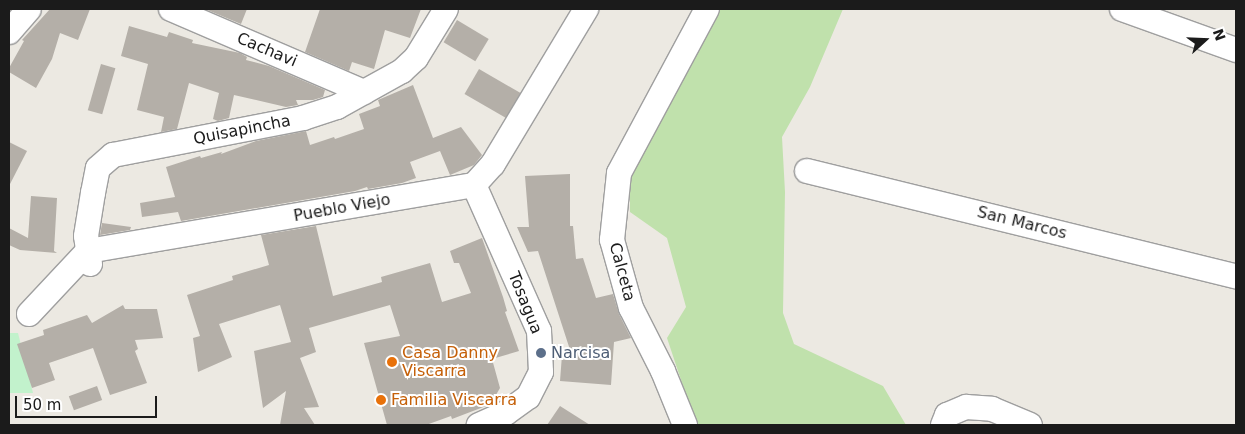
<!DOCTYPE html>
<html>
<head>
<meta charset="utf-8">
<style>
	body { margin:0 }
	#map { position:relative; width:1245px; height:434px; overflow:hidden; background:#ece9e2; font-family:"DejaVu Sans",sans-serif }
	div>[style] { position:absolute }
	.grass>* { inset:0; background:#c0e1ac }
	.park>* { inset:0; background:#c2f2cc }
	.building>* { inset:0; background:#b4afa8; transform-origin:0 0 }
	.roads { filter:drop-shadow(1px 0 #9f9f9f) drop-shadow(-1px 0 #9f9f9f) drop-shadow(0 1px #9f9f9f) drop-shadow(0 -1px #9f9f9f) }
	.minor>* { height:24px; margin:-12px; padding:0 12px; transform-origin:12px; border-radius:12px; background:#fff }
	.dots>* { width:14px; height:14px; translate:-50% -50%; box-sizing:border-box; border:2px solid #fff; border-radius:50% }
	span { translate:-50% -50%; white-space:nowrap; text-align:center; line-height:1.15; -webkit-text-stroke:4px #fff; paint-order:stroke }
	.street-label { font-size:16px; color:#1b1b1b }
	.food-label { font-size:16px; color:#c56008 }
	.left { translate:0 -50%; text-align:left }
	.service-label { font-size:16px; color:#4e5e75 }
	.frame { position:absolute; inset:0; border:10px solid #1b1b1b; pointer-events:none }
	.north { position:absolute; left:1180px; top:15px; width:50px; height:50px; -webkit-text-stroke:4px #fff; paint-order:stroke; rotate:70deg; font-size:14px; font-weight:700; line-height:20px; text-align:center; color:#1b1b1b }
	.north::after { content:''; display:block; margin:auto; width:18px; height:22px; background:#1b1b1b; clip-path:polygon(50% 0,100% 100%,50% 72%,0 100%) }
	.scale { position:absolute; left:15px; top:396px; width:142px; height:22px; box-sizing:border-box; border:2px solid #1b1b1b; border-top:0; padding-left:6px; font-size:15px; line-height:18px; white-space:nowrap; color:#1b1b1b; -webkit-text-stroke:4px #fff; paint-order:stroke }
</style>
</head>
<body>
<div id="map">
	<div class="grass">
		<div style="clip-path:polygon(714px 9px,843px 9px,810px 87px,782px 137px,785px 192px,783px 313px,794px 344px,883px 386px,906px 425px,696px 425px,667px 338px,686px 307px,667px 238px,630px 212px,630px 177px)"></div>
	</div>
	<div class="park">
		<div style="clip-path:polygon(9px 333px,18px 333px,33px 393px,9px 393px)"></div>
	</div>
	<div class="building">
		<div style="clip-path:polygon(50px 9px,90px 9px,78px 40px,60px 33px,52px 59px,36px 88px,9px 72px,9px 68px,24px 41px,22px 40px)"></div>
		<div style="clip-path:polygon(205px 9px,247px 9px,241px 24px)"></div>
		<div style="clip-path:polygon(320px 9px,421px 9px,410px 38px,385px 30px,374px 69px,352px 62px,349px 71px,305px 52px)"></div>
		<div style="left:457px;top:20px;width:37px;height:26px;rotate:31deg"></div>
		<div style="clip-path:polygon(129px 26px,167px 37px,169px 32px,193px 40px,192px 43px,240px 53px,247px 57px,246px 60px,269px 66px,325px 90px,323px 97px,313px 100px,296px 100px,298px 105px,286px 107px,234px 95px,229px 118px,218px 121px,213px 119px,219px 93px,189px 83px,177px 129px,161px 132px,164px 117px,137px 110px,148px 64px,121px 56px)"></div>
		<div style="left:101px;top:64px;width:15px;height:48px;rotate:16deg"></div>
		<div style="left:479px;top:69px;width:48px;height:29px;rotate:30deg"></div>
		<div style="clip-path:polygon(413px 85px,433px 138px,461px 127px,482px 155px,474px 165px,450px 175px,440px 151px,410px 162px,416px 178px,402px 183px,368px 189px,367px 187px,355px 191px,181px 221px,178px 212px,142px 217px,140px 203px,175px 197px,166px 167px,200px 156px,201px 158px,222px 152px,221px 154px,256px 141px,306px 131px,310px 145px,334px 137px,335px 139px,364px 129px,359px 114px,380px 106px,378px 100px)"></div>
		<div style="clip-path:polygon(9px 142px,27px 151px,9px 186px)"></div>
		<div style="clip-path:polygon(570px 174px,570px 226px,573px 226px,576px 259px,583px 258px,596px 298px,613px 294px,619px 314px,631px 338px,614px 342px,611px 385px,560px 381px,562px 355px,572px 356px,538px 251px,528px 252px,517px 227px,529px 227px,525px 176px)"></div>
		<div style="clip-path:polygon(31px 196px,57px 198px,54px 251px,57px 253px,20px 250px,9px 245px,9px 228px,28px 238px)"></div>
		<div style="clip-path:polygon(102px 223px,131px 227px,130px 230px,100px 235px)"></div>
		<div style="clip-path:polygon(316px 226px,333px 296px,382px 282px,381px 277px,430px 263px,442px 302px,471px 293px,459px 263px,454px 263px,450px 251px,482px 238px,503px 297px,507px 311px,505px 312px,519px 351px,492px 359px,500px 388px,493px 400px,494px 403px,452px 419px,451px 416px,426px 425px,387px 425px,364px 343px,400px 336px,390px 305px,309px 328px,316px 352px,300px 358px,319px 407px,304px 408px,315px 425px,280px 425px,286px 391px,263px 408px,254px 351px,291px 342px,280px 305px,219px 324px,232px 357px,198px 372px,193px 338px,200px 336px,187px 295px,233px 280px,232px 276px,269px 265px,261px 235px)"></div>
		<div style="clip-path:polygon(123px 305px,125px 309px,157px 309px,163px 338px,135px 340px,138px 349px,135px 351px,147px 383px,110px 395px,93px 348px,49px 363px,55px 380px,32px 388px,17px 344px,44px 335px,43px 330px,87px 315px,92px 323px)"></div>
		<div style="left:97px;top:386px;width:15px;height:30px;rotate:70deg"></div>
		<div style="clip-path:polygon(560px 406px,590px 425px,547px 425px)"></div>
	</div>
	<div class="roads">
		<div class="minor">
			<div style="left:171px;top:9px;width:210px;rotate:23.3deg"></div>
			<div style="left:1122px;top:9px;width:121px;rotate:19.8deg"></div>
			<div style="left:9px;top:32px;width:30px;rotate:-49deg"></div>
			<div style="left:807px;top:171px;width:442px;rotate:13.8deg"></div>
			<div style="left:474px;top:185px;width:160px;rotate:66deg"></div>
			<div style="left:539px;top:331px;width:41px;rotate:87.2deg"></div>
			<div style="left:541px;top:372px;width:28px;rotate:117deg"></div>
			<div style="left:528px;top:397px;width:27px;rotate:144deg"></div>
			<div style="left:506px;top:413px;width:30px;rotate:156deg"></div>
			<div style="left:90px;top:264px;width:28px;rotate:-98deg"></div>
			<div style="left:86px;top:236px;width:44px;rotate:-80.8deg"></div>
			<div style="left:93px;top:193px;width:25px;rotate:-79deg"></div>
			<div style="left:98px;top:168px;width:20px;rotate:-41deg"></div>
			<div style="left:113px;top:155px;width:194px;rotate:-11deg"></div>
			<div style="left:303px;top:118px;width:36px;rotate:-18deg"></div>
			<div style="left:337px;top:107px;width:74px;rotate:-29deg"></div>
			<div style="left:402px;top:71px;width:19px;rotate:-43deg"></div>
			<div style="left:416px;top:58px;width:57px;rotate:-58.5deg"></div>
			<div style="left:29px;top:314px;width:86px;rotate:-46.9deg"></div>
			<div style="left:88px;top:251px;width:392px;rotate:-9.7deg"></div>
			<div style="left:474px;top:185px;width:28px;rotate:-48deg"></div>
			<div style="left:493px;top:164px;width:181px;rotate:-59deg"></div>
			<div style="left:685px;top:425px;width:58px;rotate:-112.2deg"></div>
			<div style="left:663px;top:371px;width:71px;rotate:-116.9deg"></div>
			<div style="left:631px;top:308px;width:71px;rotate:-105.6deg"></div>
			<div style="left:612px;top:240px;width:67px;rotate:-84deg"></div>
			<div style="left:619px;top:173px;width:186px;rotate:-61.8deg"></div>
			<div style="left:943px;top:425px;width:11px;rotate:-68deg"></div>
			<div style="left:947px;top:415px;width:21px;rotate:-23deg"></div>
			<div style="left:966px;top:407px;width:26px;rotate:4deg"></div>
			<div style="left:992px;top:409px;width:41px;rotate:22.8deg"></div>
		</div>
	</div>
	<div class="dots">
		<div style="left:541px;top:353px;background:#5c6f8a"></div>
		<div style="left:392px;top:362px;background:#e8710a"></div>
		<div style="left:381px;top:400px;background:#e8710a"></div>
	</div>
	<div class="street-label">
		<span style="left:267px;top:50px;rotate:23deg">Cachavi</span>
		<span style="left:242px;top:130px;rotate:-11deg">Quisapincha</span>
		<span style="left:342px;top:208px;rotate:-10deg">Pueblo Viejo</span>
		<span style="left:1022px;top:223px;rotate:14deg">San Marcos</span>
		<span style="left:622px;top:272px;rotate:75deg">Calceta</span>
		<span style="left:525px;top:303px;rotate:68deg">Tosagua</span>
	</div>
	<div class="food-label">
		<span class="left" style="left:402px;top:362px">Casa Danny<br>Viscarra</span>
		<span class="left" style="left:391px;top:400px">Familia Viscarra</span>
	</div>
	<div class="service-label">
		<span class="left" style="left:551px;top:353px">Narcisa</span>
	</div>
	<div class="frame"></div>
	<div class="north">N</div>
	<div class="scale">50 m</div>
</div>
</body>
</html>
